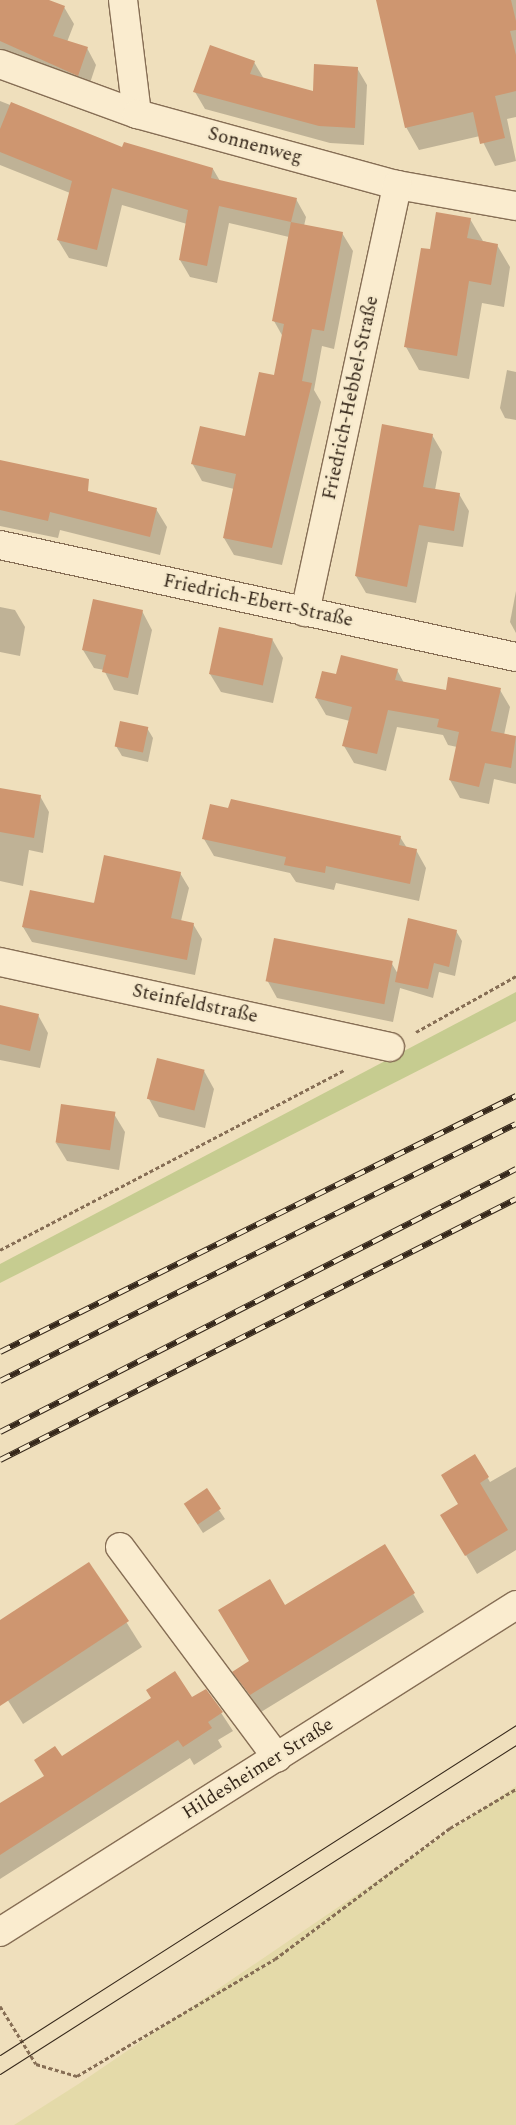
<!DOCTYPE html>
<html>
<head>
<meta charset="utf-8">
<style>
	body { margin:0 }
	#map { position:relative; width:516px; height:2125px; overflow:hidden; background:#efdfbc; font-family:Spectral,serif }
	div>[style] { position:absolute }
	.farmland>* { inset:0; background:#e4daa9 }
	.green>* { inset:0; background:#c6cc90 }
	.shadow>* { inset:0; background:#0003 }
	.building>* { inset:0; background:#ce9670; transform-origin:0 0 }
	.path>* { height:3px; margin-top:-1.5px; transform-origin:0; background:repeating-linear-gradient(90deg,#866e55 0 4px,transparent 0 6.5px) }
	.roads { filter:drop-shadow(1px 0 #866e55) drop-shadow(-1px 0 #866e55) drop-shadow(0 1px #866e55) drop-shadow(0 -1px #866e55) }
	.minor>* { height:28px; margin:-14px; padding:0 14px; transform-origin:14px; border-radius:14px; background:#faeccf }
	.tram>* { height:1px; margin:-0.5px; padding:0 0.5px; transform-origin:0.5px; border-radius:0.5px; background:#35271a }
	.rail>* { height:5.5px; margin-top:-2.75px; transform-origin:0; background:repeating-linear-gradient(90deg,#f6e9cb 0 11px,#35271a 0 22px); box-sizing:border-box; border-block:1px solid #35271a }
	span { translate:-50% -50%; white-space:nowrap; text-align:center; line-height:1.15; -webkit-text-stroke:4.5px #f6e9cb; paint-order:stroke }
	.street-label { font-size:19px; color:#35271a }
</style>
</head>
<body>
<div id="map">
	<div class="farmland">
		<div style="clip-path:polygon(516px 1786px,516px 2125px,14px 2125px,80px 2083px)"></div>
	</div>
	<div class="green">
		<div style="clip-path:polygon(516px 992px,516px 1021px,0 1283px,0 1264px)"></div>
	</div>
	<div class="shadow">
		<div style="clip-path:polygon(0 0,45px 0,64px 7px,74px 24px,67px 42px,87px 48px,96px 65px,87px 92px,0 54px)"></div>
		<div style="clip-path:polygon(378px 0,516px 0,516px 117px,507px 119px,516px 161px,495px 166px,480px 136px,419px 150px,406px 127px)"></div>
		<div style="clip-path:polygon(254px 62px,264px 79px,314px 92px,357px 68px,367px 85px,364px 145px,330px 143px,205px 109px,195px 92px)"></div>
		<div style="clip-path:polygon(0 101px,123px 149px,213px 169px,220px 181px,296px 199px,306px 217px,304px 226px,342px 233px,353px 251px,334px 349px,322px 346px,314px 390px,321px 402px,282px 565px,234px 555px,224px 538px,234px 489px,202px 481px,192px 463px,246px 438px,275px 377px,283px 337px,274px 321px,289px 237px,229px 223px,217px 283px,190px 277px,180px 260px,187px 224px,122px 205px,107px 267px,69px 258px,58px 240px,70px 193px,0 165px)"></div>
		<div style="clip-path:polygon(470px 219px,483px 241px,497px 245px,510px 267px,504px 307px,482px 303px,469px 379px,419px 370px,406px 347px,431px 251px)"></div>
		<div style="clip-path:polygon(507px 370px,516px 372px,516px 420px,505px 418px,500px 408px)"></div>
		<div style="clip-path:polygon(432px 435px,442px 452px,435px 490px,459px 494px,469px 511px,463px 547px,428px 542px,416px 603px,366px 593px,356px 576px)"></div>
		<div style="clip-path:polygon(0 461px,65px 487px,156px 509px,167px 527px,160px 555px,60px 530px,58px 538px,0 526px)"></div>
		<div style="clip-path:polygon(516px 591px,516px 633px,510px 622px)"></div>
		<div style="clip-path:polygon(0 607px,15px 610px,25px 627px,20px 656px,0 652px)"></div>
		<div style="clip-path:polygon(142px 611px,152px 630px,138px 695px,114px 690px,104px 670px,94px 668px,83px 650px)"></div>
		<div style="clip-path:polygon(272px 639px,283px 658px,273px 703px,221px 692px,210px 674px)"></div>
		<div style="clip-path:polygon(397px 670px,404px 683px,446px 691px,500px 690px,510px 707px,504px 735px,516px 737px,516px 784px,494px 779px,489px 804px,460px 798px,450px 780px,457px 747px,448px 745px,443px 735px,397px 727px,386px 771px,354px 763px,344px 746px,350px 721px,326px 715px,316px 698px,337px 676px)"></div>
		<div style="clip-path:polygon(147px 728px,153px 738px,148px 762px,122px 756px,116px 746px)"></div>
		<div style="clip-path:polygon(0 790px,40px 796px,49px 812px,43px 853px,29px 850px,23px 886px,0 881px)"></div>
		<div style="clip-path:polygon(400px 837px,407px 848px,416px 850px,426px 868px,419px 901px,336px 883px,334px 890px,296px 882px,290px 873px,214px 856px,204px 839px)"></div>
		<div style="clip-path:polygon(180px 873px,189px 888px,181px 921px,193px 924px,202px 939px,195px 975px,32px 942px,23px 927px)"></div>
		<div style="clip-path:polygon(456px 931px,462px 941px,455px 976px,439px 972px,433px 998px,400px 988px,393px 1022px,277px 998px,267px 980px,392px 964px,398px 974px)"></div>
		<div style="clip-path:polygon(0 1006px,38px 1015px,48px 1033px,40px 1068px,0 1060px)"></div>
		<div style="clip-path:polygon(204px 1071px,214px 1089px,205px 1128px,159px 1117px,149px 1099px)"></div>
		<div style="clip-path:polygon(114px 1114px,125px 1132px,119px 1170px,67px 1161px,56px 1143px)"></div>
		<div style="clip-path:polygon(475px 1456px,490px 1482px,516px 1467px,516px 1550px,477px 1574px,453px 1533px)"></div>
		<div style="clip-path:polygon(219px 1510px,225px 1519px,203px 1533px,190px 1513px)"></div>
		<div style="clip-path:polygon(385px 1546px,424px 1612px,261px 1712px,234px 1672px,250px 1662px,285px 1607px)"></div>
		<div style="clip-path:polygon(89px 1563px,142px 1647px,23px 1724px,0 1688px,0 1622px)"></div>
		<div style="clip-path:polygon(206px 1690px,233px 1731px,218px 1740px,222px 1747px,194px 1765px,190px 1758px,0 1879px,0 1805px,45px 1777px,61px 1758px,152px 1699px,192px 1699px)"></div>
	</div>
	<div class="building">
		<div style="clip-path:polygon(0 0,49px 0,65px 6px,53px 36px,88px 47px,78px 76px,0 41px)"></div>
		<div style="clip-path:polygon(376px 0,511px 0,516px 21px,516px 30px,510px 31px,516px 55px,516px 91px,495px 96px,505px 138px,480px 144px,473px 112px,405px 128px)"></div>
		<div style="clip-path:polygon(210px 45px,255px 61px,250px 74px,313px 91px,314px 64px,358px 67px,355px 128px,319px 126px,193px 92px)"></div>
		<div style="clip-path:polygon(11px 102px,122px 147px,124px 142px,213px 168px,211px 178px,297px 198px,291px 222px,219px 206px,207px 266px,179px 260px,188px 210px,112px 188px,97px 250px,57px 240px,72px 181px,0 152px,0 129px)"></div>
		<div style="clip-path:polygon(436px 212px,471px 218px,467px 238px,498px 244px,491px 285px,469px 281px,457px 356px,404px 347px,421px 248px,430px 249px)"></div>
		<div style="clip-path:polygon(291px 222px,343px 232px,324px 331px,312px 329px,302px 381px,312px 383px,272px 548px,223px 538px,236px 474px,191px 464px,200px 426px,245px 436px,259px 372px,274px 375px,284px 324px,272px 321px)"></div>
		<div style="clip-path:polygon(382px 424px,433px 434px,423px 487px,460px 493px,454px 531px,419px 525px,407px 587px,355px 576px)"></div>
		<div style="clip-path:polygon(0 460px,89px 479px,88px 491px,157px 508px,150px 537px,50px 512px,48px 521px,0 510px)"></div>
		<div style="clip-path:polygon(93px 599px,143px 610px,128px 678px,102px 672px,106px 655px,82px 650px)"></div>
		<div style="left:219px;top:627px;width:55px;height:48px;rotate:12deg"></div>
		<div style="clip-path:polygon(341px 655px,398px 669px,395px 680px,446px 690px,448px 677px,501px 688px,491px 731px,516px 736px,511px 768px,485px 763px,479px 787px,449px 780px,459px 732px,437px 727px,439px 719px,388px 710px,377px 754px,342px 746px,352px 707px,315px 698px,322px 671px,336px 674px)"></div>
		<div style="left:120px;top:721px;width:29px;height:26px;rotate:12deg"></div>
		<div style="clip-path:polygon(0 788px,41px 795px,34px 838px,0 832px)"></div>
		<div style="clip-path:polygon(231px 799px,401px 836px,399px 845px,417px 849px,410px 884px,326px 866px,325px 873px,284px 865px,286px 857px,202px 839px,210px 804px,228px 808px)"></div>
		<div style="clip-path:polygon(104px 855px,181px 872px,171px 918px,194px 923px,187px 960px,22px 927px,30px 890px,94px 903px)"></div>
		<div style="clip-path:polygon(408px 918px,457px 930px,449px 967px,434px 963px,428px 989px,395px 982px)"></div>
		<div style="left:274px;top:938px;width:121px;height:44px;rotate:11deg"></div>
		<div style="clip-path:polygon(0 1005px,39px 1014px,30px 1051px,0 1044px)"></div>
		<div style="left:157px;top:1058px;width:49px;height:42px;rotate:14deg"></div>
		<div style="left:61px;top:1104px;width:55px;height:39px;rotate:8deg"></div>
		<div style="clip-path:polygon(475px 1454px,489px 1477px,480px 1483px,508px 1530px,465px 1556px,440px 1515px,458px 1504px,441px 1475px)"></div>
		<div style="left:207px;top:1488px;width:25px;height:28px;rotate:56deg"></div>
		<div style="clip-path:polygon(385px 1544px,415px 1593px,250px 1695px,232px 1672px,249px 1661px,218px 1610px,270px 1579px,285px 1605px)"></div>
		<div style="clip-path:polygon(89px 1562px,129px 1621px,0 1706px,0 1620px)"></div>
		<div style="clip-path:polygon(175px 1671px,192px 1697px,206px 1689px,223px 1712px,208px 1722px,212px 1728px,183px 1747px,178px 1740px,0 1855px,0 1803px,44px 1776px,34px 1760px,55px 1746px,62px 1756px,151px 1698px,146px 1690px)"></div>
	</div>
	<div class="path">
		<div style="left:416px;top:1032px;width:115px;rotate:-29.2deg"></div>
		<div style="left:0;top:1250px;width:389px;rotate:-27.6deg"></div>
		<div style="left:0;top:2006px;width:68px;rotate:58.2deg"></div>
		<div style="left:36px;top:2064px;width:43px;rotate:16.3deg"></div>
		<div style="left:77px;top:2076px;width:230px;rotate:-30.6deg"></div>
		<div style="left:275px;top:1959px;width:219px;rotate:-36.8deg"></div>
		<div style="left:450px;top:1828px;width:77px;rotate:-30.6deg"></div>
	</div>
	<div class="roads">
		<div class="minor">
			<div style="left:123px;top:0;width:115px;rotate:83deg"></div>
			<div style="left:0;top:64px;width:146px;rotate:20.1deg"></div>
			<div style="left:137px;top:114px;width:270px;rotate:15.3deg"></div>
			<div style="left:397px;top:185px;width:121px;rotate:10deg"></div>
			<div style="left:0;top:545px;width:528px;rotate:12.25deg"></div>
			<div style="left:305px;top:612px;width:437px;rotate:-77.8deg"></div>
			<div style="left:0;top:962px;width:399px;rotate:12.3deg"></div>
			<div style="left:120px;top:1547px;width:263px;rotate:53.3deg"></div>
			<div style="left:0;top:1932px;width:611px;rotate:-32.36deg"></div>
		</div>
	</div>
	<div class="tram">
		<div style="left:0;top:2055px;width:612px;rotate:-32.6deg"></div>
		<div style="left:0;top:2074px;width:612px;rotate:-32.52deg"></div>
	</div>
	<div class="rail">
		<div style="left:0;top:1352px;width:576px;rotate:-26.39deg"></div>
		<div style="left:0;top:1381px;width:576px;rotate:-26.48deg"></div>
		<div style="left:0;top:1432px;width:579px;rotate:-27.01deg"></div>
		<div style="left:0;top:1460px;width:578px;rotate:-26.83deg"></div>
	</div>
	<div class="street-label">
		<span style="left:255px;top:146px;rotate:15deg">Sonnenweg</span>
		<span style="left:351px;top:398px;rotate:-78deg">Friedrich-Hebbel-Straße</span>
		<span style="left:258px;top:601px;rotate:12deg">Friedrich-Ebert-Straße</span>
		<span style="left:195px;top:1004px;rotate:12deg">Steinfeldstraße</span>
		<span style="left:258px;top:1769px;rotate:-32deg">Hildesheimer Straße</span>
	</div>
</div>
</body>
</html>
